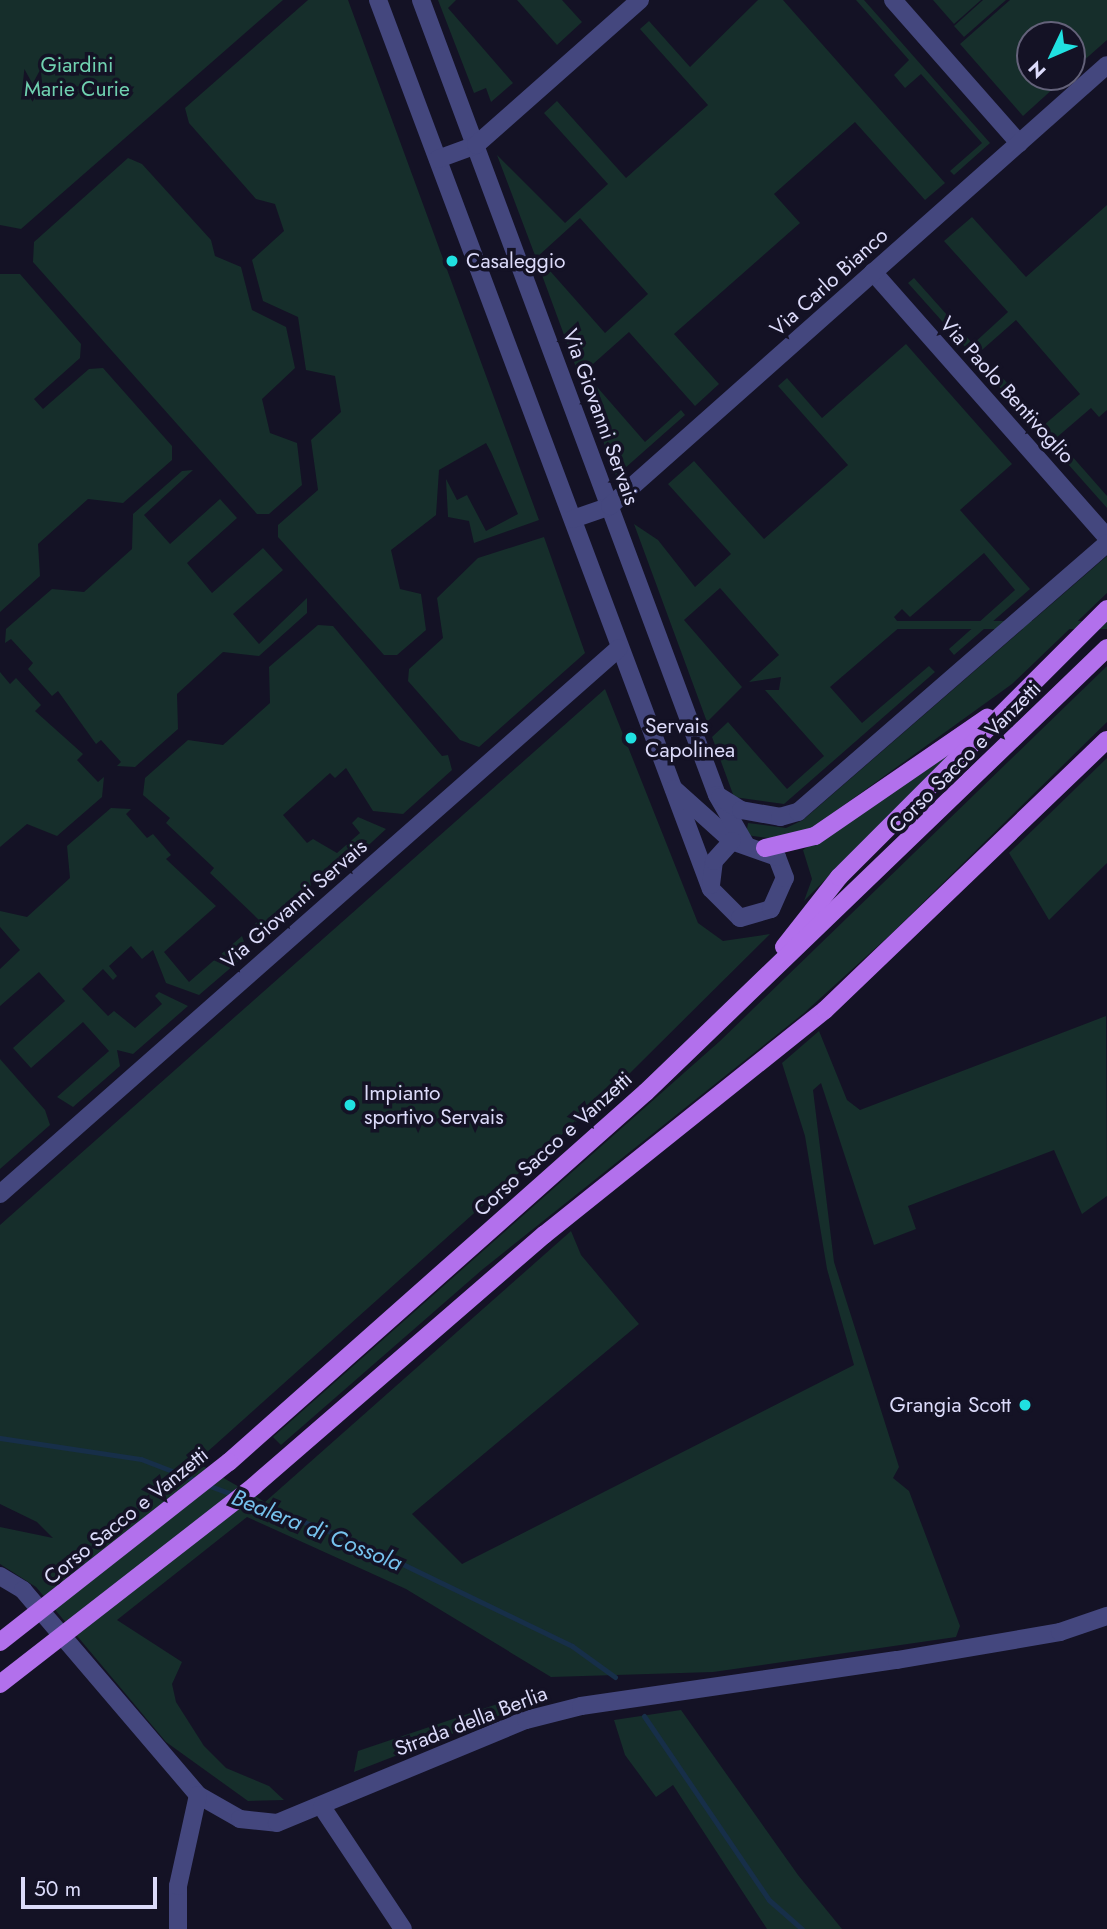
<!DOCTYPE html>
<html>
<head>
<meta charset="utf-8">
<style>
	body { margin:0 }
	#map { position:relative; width:1107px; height:1929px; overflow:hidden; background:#141225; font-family:Jost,sans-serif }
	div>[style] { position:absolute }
	.green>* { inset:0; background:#162e2b; transform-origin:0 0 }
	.stream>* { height:5px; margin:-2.5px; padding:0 2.5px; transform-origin:2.5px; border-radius:2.5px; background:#172f49 }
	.minor>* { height:18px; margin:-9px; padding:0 9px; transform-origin:9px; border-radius:9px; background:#44477e }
	.major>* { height:18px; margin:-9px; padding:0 9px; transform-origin:9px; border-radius:9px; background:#b270ec }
	.major-bridge>* { height:18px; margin:-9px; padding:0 9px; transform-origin:9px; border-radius:9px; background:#b270ec }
	.dots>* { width:19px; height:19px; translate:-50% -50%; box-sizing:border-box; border:4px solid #141225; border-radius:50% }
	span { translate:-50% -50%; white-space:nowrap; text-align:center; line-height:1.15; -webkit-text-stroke:7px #141225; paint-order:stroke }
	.park-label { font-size:21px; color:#70d1b0 }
	.poi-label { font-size:21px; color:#dcdbfa }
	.left { translate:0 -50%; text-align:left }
	.right { translate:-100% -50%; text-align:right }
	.street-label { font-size:21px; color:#dcdbfa }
	.water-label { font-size:23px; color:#76c2ed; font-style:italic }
	.north { position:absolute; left:1016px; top:21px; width:70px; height:70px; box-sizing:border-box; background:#141225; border:2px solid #64627a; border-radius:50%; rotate:226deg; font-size:19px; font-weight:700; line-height:28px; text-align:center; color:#dcdbfa }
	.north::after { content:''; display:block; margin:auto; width:24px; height:32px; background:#20e1e1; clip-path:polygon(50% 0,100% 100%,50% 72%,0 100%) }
	.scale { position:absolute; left:21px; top:1877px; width:136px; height:32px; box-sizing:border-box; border:4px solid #dcdbfa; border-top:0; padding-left:9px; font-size:21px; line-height:24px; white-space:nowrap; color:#dcdbfa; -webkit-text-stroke:5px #141225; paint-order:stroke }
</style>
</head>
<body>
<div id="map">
	<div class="green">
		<div style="clip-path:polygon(0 0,283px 0,21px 229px,0 225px)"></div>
		<div style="clip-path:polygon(308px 0,348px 0,539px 520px,474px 543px,469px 521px,448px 517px,446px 479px,457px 500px,467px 495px,486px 531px,518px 514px,491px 452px,486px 443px,439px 470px,436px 515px,391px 550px,400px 589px,421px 594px,426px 630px,397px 655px,384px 655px,278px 537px,278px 525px,318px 490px,311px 440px,341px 412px,335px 376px,306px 370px,298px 317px,263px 301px,252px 260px,284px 231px,275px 204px,256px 199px,189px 123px,185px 108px)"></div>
		<div style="clip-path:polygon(438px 0,456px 0,448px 8px,513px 83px,491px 102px,486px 88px,474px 93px)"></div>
		<div style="clip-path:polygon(517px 0,562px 0,582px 22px,557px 45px)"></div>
		<div style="clip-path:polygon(758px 0,783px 0,945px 183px,925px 200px,855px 122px,774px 194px,800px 223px,674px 334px,719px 384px,695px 406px,629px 332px,584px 372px,645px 442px,681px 410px,685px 415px,616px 476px,539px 267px,543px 263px,605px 333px,648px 294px,580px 218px,536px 258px,497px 155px,565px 223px,608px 184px,544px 113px,557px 101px,626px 178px,708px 105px,640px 29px,649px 21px,690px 67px)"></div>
		<div style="clip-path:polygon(856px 0,864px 0,990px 143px,954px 175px,950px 171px,982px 143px,921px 74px,905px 88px,894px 75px,909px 60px)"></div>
		<div style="clip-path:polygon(933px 0,981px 0,954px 24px)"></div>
		<div style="clip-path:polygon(983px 0,1006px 0,964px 37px,954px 26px)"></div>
		<div style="clip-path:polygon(1010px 0,1107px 0,1107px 40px,1072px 71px,1072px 35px,1030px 35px,1030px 77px,1066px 77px,1023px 116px,960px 44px)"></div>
		<div style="clip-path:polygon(128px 158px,142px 164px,211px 240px,215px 256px,241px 267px,252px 310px,286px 327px,295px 368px,262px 399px,270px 433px,297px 443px,302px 485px,269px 514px,257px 514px,33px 262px,34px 242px)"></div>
		<div style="clip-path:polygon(1107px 205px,1107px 410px,1099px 417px,1091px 408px,1056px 438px,1107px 496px,1107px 508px,980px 365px,986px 359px,1044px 425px,1080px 394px,1016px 320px,974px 357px,908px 283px,914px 278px,973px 344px,1008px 312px,944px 241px,972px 217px,1026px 277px)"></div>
		<div style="clip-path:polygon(0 274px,20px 274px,81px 344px,80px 358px,34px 399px,43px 409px,89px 369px,103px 368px,172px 446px,172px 460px,123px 503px,88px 499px,38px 544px,40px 576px,0 612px)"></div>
		<div style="clip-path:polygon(906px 344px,1012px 464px,960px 510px,1030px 589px,954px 655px,949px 649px,1015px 590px,984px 553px,910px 617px,902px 609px,894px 617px,901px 626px,830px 687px,862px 723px,929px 666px,935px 672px,784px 804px,734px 797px,712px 737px,728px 722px,787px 789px,824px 756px,765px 690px,779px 690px,781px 677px,749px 682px,779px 655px,720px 588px,684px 620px,742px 687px,707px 722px,634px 524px,658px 540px,695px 587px,731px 554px,668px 484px,694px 461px,764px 539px,848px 465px,778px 386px,787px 378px,822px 418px)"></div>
		<div style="clip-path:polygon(193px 470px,144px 515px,170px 544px,220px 499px,237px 518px,187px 563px,212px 593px,263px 548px,283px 570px,233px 614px,259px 644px,307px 598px,307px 613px,259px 656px,223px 652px,177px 694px,178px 729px,135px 767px,117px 766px,121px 762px,101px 740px,96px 744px,58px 691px,52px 696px,28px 669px,33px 663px,11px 639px,5px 643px,6px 629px,52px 589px,84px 592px,132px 549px,133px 514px,182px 471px)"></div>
		<div style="clip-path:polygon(544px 537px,585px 653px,479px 747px,460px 740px,408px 681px,409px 669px,443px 638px,437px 598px,478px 558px)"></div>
		<div style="clip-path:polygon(1107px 556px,1107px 593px,1012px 684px,808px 831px,775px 839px,746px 835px,748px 823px,786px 828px,803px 820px)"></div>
		<div style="left:1107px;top:621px;width:8px;height:226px;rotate:90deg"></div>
		<div style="clip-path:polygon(318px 625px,333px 626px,442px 756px,448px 755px,452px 770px,403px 814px,373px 811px,346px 768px,335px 778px,330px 773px,283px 815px,307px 843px,313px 839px,337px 853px,360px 833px,352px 823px,358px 817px,386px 829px,331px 880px,325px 873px,310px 878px,312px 896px,271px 932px,255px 924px,259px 920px,210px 873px,214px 868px,166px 823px,170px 818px,143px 795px,145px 778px,188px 740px,223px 745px,270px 703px,269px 667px)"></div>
		<div style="clip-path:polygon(1107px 666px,1107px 722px,891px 934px,804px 1013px,483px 1269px,281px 1445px,273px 1437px,720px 1041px)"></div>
		<div style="clip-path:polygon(0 672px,10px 684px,16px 678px,41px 705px,35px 711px,83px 754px,77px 760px,98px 782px,104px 777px,102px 797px,57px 836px,27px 824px,0 847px)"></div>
		<div style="clip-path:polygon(605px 689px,698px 923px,723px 941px,770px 934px,625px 1078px,196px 1462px,265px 1502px,571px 1231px,581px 1255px,639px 1324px,412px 1514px,462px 1564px,854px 1365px,827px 1269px,805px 1136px,782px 1063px,819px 1031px,847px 1100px,860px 1110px,1106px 1016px,1107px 1196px,1082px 1214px,1054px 1150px,908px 1206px,916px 1229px,874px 1245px,821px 1083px,813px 1090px,834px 1262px,899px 1467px,893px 1478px,909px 1491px,960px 1626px,956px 1637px,713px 1672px,551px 1677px,406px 1589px,247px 1517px,117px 1620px,182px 1662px,172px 1684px,176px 1702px,204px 1746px,226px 1768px,269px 1786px,284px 1800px,248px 1801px,166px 1742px,36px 1587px,0 1564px,0 1527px,53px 1538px,37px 1522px,0 1504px,0 1225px)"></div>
		<div style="clip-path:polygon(947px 752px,947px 757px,804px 901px,812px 879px,803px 850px)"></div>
		<div style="clip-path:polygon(1107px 758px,1107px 863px,1049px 920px,1009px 853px)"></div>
		<div style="clip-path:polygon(111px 808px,131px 809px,126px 814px,147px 838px,153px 834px,171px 855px,166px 859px,216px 906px,164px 952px,189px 982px,242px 936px,248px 953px,199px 995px,166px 983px,153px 950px,142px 959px,131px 946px,109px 966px,117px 976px,113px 980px,103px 969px,82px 989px,108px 1016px,114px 1011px,135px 1028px,162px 1004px,155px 996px,159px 992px,188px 1006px,133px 1054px,117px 1050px,120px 1066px,73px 1107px,57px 1097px,109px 1051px,83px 1022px,31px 1068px,13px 1048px,65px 1001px,39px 972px,0 1006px,0 969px,20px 950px,0 927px,0 911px,27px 917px,70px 878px,67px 846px)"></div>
		<div style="clip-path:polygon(0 1059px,45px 1110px,50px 1125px,0 1169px)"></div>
		<div style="clip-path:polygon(521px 1696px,536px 1701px,354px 1772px,358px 1751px)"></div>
		<div style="clip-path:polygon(681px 1710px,798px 1875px,842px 1929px,767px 1929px,673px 1785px,656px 1797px,625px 1755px,614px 1720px)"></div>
	</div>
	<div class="stream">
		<div style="left:0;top:1438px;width:143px;rotate:8.5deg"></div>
		<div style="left:141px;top:1459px;width:61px;rotate:21.1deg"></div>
		<div style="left:207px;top:1485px;width:29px;rotate:20deg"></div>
		<div style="left:243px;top:1499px;width:122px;rotate:20.7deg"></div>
		<div style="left:357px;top:1542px;width:239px;rotate:25.8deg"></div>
		<div style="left:572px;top:1646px;width:53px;rotate:35.8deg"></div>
		<div style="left:644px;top:1716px;width:222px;rotate:55.8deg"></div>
		<div style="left:769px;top:1900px;width:44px;rotate:41.3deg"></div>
	</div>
	<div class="minor">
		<div style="left:378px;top:0;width:949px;rotate:69.47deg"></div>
		<div style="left:711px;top:889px;width:41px;rotate:45deg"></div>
		<div style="left:740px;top:918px;width:32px;rotate:-16deg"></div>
		<div style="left:771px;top:909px;width:34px;rotate:-66deg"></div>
		<div style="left:785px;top:878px;width:22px;rotate:-111deg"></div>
		<div style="left:777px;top:857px;width:48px;rotate:-160.4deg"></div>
		<div style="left:732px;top:841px;width:78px;rotate:-138.1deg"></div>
		<div style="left:421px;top:0;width:848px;rotate:69.58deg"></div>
		<div style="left:717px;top:795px;width:58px;rotate:59.9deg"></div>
		<div style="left:893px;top:0;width:191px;rotate:48.6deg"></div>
		<div style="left:438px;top:159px;width:40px;rotate:-20.2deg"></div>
		<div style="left:476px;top:145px;width:219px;rotate:-41.5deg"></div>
		<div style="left:873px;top:272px;width:354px;rotate:48.6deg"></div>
		<div style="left:573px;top:519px;width:39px;rotate:-19deg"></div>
		<div style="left:610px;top:506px;width:664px;rotate:-41.58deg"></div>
		<div style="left:720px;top:797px;width:25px;rotate:32deg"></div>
		<div style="left:741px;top:810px;width:40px;rotate:10deg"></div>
		<div style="left:780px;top:817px;width:19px;rotate:-16deg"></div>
		<div style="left:798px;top:812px;width:410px;rotate:-41deg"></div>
		<div style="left:711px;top:885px;width:24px;rotate:-83deg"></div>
		<div style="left:714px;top:861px;width:27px;rotate:-48deg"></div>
		<div style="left:0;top:1194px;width:825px;rotate:-41.41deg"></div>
		<div style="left:0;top:1576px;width:27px;rotate:31deg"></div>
		<div style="left:23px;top:1590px;width:270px;rotate:49.5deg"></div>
		<div style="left:198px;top:1795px;width:48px;rotate:29.7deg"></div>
		<div style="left:240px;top:1819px;width:37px;rotate:6deg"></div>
		<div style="left:277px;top:1823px;width:269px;rotate:-22.5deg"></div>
		<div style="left:526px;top:1720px;width:57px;rotate:-14.3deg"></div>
		<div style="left:581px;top:1706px;width:319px;rotate:-8.3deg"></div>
		<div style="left:897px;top:1660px;width:165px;rotate:-9.7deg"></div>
		<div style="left:1060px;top:1632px;width:50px;rotate:-18.8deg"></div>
		<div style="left:322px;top:1807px;width:146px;rotate:56.4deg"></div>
		<div style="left:178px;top:1929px;width:43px;rotate:-90deg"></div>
		<div style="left:178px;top:1886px;width:93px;rotate:-77.6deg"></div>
	</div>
	<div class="major">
		<div style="left:765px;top:848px;width:51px;rotate:-13.5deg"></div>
		<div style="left:815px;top:836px;width:209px;rotate:-34.5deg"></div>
		<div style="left:784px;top:947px;width:89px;rotate:-51.8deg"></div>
		<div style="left:839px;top:877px;width:379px;rotate:-45deg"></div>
		<div style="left:229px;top:1462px;width:557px;rotate:-41.58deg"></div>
		<div style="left:646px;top:1092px;width:640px;rotate:-43.92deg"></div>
		<div style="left:254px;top:1486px;width:384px;rotate:-40.9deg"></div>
		<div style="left:544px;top:1235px;width:360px;rotate:-38.7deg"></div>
		<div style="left:825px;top:1010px;width:390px;rotate:-43.8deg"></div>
	</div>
	<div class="major-bridge">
		<div style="left:0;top:1642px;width:291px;rotate:-38.2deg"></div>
		<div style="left:0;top:1684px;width:322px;rotate:-37.9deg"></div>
	</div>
	<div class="dots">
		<div style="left:452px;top:261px;background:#20e1e1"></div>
		<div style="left:631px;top:738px;background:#20e1e1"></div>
		<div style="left:350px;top:1105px;background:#20e1e1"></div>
		<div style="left:1025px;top:1405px;background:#20e1e1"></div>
	</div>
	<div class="park-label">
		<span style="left:77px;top:77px">Giardini<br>Marie Curie</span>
	</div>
	<div class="poi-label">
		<span class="left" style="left:466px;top:261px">Casaleggio</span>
		<span class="left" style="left:645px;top:738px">Servais<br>Capolinea</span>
		<span class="left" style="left:364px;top:1105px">Impianto<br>sportivo Servais</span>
		<span class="right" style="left:1011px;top:1405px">Grangia Scott</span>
	</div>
	<div class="street-label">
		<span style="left:829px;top:282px;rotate:-42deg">Via Carlo Bianco</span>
		<span style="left:1007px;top:390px;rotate:48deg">Via Paolo Bentivoglio</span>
		<span style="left:601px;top:417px;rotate:70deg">Via Giovanni Servais</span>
		<span style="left:965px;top:757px;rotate:-45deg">Corso Sacco e Vanzetti</span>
		<span style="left:294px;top:904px;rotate:-41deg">Via Giovanni Servais</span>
		<span style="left:553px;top:1144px;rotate:-42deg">Corso Sacco e Vanzetti</span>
		<span style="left:126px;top:1516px;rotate:-39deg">Corso Sacco e Vanzetti</span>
		<span style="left:471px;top:1721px;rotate:-21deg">Strada della Berlia</span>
	</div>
	<div class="water-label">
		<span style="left:317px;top:1530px;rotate:22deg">Bealera di Cossola</span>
	</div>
	<div class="north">N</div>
	<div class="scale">50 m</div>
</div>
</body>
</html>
